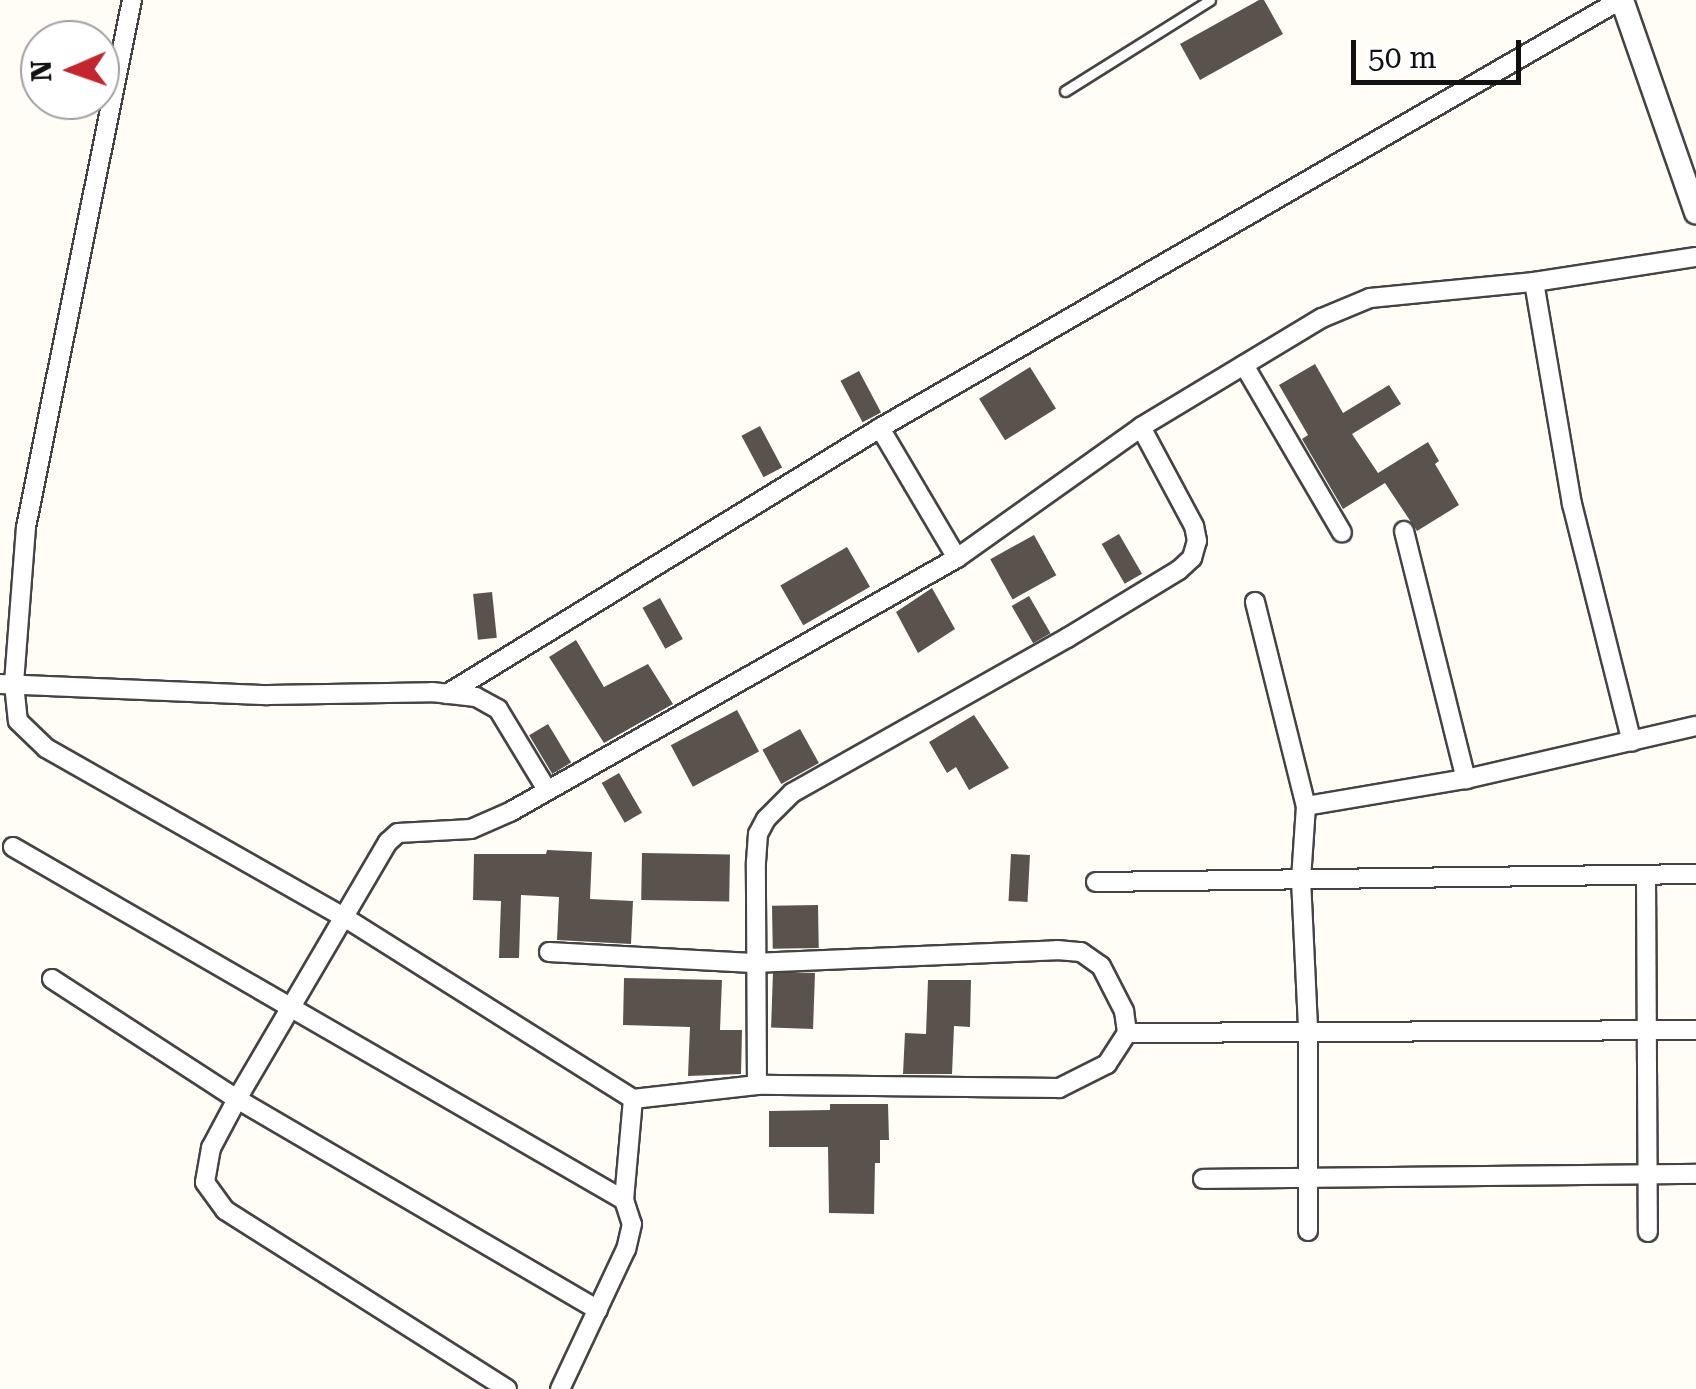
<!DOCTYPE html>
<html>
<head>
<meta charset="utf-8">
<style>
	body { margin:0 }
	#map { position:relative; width:1696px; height:1389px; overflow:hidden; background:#fffdf5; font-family:"Roboto Serif",serif }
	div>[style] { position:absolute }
	.building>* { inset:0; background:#5a524d; transform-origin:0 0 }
	.roads { filter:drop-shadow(2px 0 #444) drop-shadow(-2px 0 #444) drop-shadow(0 2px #444) drop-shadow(0 -2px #444) }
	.service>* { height:9px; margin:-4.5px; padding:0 4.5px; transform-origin:4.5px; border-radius:4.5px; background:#fff }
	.minor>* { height:18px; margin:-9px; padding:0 9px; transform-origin:9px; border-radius:9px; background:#fff }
	.tertiary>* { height:22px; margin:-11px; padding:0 11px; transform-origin:11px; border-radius:11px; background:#fff }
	span { translate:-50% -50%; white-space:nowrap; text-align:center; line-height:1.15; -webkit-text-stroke:10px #fff; paint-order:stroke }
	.north { position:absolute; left:20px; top:20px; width:100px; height:100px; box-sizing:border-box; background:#fff; border:2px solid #a0a0a0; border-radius:50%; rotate:268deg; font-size:28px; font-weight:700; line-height:40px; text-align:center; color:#111 }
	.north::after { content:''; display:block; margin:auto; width:35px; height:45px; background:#c4262e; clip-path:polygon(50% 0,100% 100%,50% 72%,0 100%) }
	.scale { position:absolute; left:1351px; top:40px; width:170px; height:45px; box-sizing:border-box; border:5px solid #111; border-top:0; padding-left:12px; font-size:30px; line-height:35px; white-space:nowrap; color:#111; -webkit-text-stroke:8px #fff; paint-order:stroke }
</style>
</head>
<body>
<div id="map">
	<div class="building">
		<div style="clip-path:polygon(1259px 0,1264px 0,1283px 34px,1200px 80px,1180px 44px)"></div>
		<div style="clip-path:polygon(1315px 364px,1343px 413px,1389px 385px,1401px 404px,1352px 434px,1378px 473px,1428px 442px,1439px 461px,1435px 464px,1459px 505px,1417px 531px,1385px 483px,1343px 509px,1302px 439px,1308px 435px,1279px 385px)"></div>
		<div style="left:1030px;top:367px;width:49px;height:60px;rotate:58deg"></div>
		<div style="left:859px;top:371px;width:47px;height:21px;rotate:62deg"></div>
		<div style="left:760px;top:426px;width:47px;height:21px;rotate:62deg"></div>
		<div style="left:1119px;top:534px;width:46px;height:20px;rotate:60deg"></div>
		<div style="left:1034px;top:535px;width:46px;height:50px;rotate:61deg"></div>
		<div style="left:847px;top:547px;width:46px;height:77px;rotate:60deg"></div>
		<div style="clip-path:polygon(932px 588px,955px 629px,918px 653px,896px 612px)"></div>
		<div style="left:492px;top:592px;width:46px;height:19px;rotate:84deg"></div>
		<div style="left:1029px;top:596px;width:43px;height:20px;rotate:60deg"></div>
		<div style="left:660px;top:598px;width:47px;height:20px;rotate:61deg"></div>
		<div style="clip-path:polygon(576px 640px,604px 687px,648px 664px,673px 704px,604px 743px,549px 657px)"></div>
		<div style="left:737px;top:710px;width:47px;height:75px;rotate:62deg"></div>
		<div style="clip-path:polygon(974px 715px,1009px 768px,969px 790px,956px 767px,947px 773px,929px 742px)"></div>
		<div style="left:548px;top:724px;width:45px;height:22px;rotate:59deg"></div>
		<div style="left:800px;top:729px;width:39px;height:43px;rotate:61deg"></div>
		<div style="left:619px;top:773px;width:46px;height:20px;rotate:60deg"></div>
		<div style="clip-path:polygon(547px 850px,592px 852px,590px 899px,633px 901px,631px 944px,557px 940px,559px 897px,521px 895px,519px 958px,499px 958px,501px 901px,473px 900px,474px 854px,546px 854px)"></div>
		<div style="left:642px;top:853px;width:88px;height:47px;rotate:1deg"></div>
		<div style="left:1011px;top:854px;width:19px;height:47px;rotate:3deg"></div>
		<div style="left:818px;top:905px;width:43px;height:46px;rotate:89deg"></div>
		<div style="left:815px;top:973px;width:56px;height:42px;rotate:92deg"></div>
		<div style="clip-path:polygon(624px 978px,722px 980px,720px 1030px,742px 1030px,741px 1074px,688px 1076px,690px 1027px,623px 1025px)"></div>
		<div style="clip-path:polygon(928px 980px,971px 980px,970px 1027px,954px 1026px,952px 1074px,903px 1074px,905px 1033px,926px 1034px)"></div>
		<div style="clip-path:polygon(830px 1104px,888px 1104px,889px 1140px,880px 1140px,880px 1163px,875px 1163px,874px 1214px,829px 1213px,828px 1147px,769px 1147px,769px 1111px,830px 1110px)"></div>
	</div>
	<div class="roads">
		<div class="service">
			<div style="left:1065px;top:91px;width:171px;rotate:-32.1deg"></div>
		</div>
		<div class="minor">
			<div style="left:132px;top:0;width:538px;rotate:101.37deg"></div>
			<div style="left:26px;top:527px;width:157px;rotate:94.4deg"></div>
			<div style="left:14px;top:684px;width:37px;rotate:84deg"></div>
			<div style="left:18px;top:721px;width:39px;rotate:44deg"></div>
			<div style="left:46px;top:748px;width:343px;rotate:29.6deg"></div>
			<div style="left:344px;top:917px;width:342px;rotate:32.2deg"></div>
			<div style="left:1534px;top:282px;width:225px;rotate:80.3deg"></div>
			<div style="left:1572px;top:504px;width:245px;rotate:75.9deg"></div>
			<div style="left:1244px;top:365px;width:194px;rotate:59.7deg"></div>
			<div style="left:880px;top:428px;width:151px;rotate:59.4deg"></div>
			<div style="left:1404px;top:531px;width:256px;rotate:76deg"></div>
			<div style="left:1255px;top:602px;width:210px;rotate:76deg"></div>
			<div style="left:1306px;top:806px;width:73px;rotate:93.9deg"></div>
			<div style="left:1301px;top:879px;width:151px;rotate:87.3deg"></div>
			<div style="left:1308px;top:1030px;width:201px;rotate:90deg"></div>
			<div style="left:0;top:684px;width:268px;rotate:2.4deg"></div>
			<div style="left:268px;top:695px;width:164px;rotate:-1deg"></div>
			<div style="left:432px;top:692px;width:44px;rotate:6.5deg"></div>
			<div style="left:476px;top:697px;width:25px;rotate:29deg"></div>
			<div style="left:498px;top:709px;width:95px;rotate:58.8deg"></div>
			<div style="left:447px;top:694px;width:508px;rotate:-31.56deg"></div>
			<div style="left:880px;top:428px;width:855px;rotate:-30.04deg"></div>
			<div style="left:1306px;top:806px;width:162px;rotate:-9.6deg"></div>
			<div style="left:1466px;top:779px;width:236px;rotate:-13deg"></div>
			<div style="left:13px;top:847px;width:706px;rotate:30.02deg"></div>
			<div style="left:1646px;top:875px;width:357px;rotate:89.7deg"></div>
			<div style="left:1096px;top:882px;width:600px;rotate:-0.76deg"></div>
			<div style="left:549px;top:952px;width:204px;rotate:3.1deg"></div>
			<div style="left:753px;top:963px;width:304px;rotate:-2.4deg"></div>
			<div style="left:1057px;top:950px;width:24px;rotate:5deg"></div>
			<div style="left:1081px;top:952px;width:24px;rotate:35deg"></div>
			<div style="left:1101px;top:966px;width:51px;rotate:62.9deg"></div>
			<div style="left:1124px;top:1011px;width:22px;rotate:82deg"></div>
			<div style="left:1127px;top:1033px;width:37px;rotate:123deg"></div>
			<div style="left:1107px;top:1064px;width:54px;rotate:153.4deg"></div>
			<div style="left:1059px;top:1088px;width:302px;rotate:-179.4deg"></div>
			<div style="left:757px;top:1085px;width:125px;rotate:173.6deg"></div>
			<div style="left:633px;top:1099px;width:101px;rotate:95.1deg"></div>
			<div style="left:624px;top:1200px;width:25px;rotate:72deg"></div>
			<div style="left:632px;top:1224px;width:26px;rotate:103deg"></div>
			<div style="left:626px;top:1249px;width:155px;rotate:115.2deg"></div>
			<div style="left:52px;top:979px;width:221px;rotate:33deg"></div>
			<div style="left:237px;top:1099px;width:418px;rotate:30.3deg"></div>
			<div style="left:1127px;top:1033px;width:569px;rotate:-0.3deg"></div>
			<div style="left:757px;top:1085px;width:223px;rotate:-90.3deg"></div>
			<div style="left:756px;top:862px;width:28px;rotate:-86deg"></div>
			<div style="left:758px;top:834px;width:17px;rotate:-62deg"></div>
			<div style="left:766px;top:819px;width:37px;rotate:-45deg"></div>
			<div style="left:792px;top:793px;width:316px;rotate:-29.4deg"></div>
			<div style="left:1067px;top:638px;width:131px;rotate:-31.3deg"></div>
			<div style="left:1179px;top:570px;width:18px;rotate:-43deg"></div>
			<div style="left:1192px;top:558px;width:18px;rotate:-74deg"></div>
			<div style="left:1197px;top:541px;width:15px;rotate:-101deg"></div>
			<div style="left:1194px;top:526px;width:112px;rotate:-118.2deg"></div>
			<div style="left:1203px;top:1179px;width:493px;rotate:-0.6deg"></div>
			<div style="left:507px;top:1389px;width:334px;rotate:-147.6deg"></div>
			<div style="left:225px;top:1210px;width:34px;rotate:-126deg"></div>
			<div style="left:205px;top:1182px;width:35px;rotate:-80deg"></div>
			<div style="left:211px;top:1148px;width:55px;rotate:-62deg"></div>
			<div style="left:237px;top:1099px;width:298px;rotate:-59.6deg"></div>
			<div style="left:388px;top:842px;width:13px;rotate:-42deg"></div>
			<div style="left:398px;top:833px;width:73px;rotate:-3.1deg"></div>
			<div style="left:471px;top:829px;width:43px;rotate:-23.6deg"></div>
			<div style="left:510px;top:812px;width:514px;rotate:-29.61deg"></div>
			<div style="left:957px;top:558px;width:226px;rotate:-35.4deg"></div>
			<div style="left:1141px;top:427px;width:211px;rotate:-31.1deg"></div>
			<div style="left:1322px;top:318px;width:52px;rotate:-22.6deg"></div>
			<div style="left:1370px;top:298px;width:165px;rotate:-5.6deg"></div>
			<div style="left:1534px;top:282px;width:164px;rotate:-8.8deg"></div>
		</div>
		<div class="tertiary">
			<div style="left:1622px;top:0;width:225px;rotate:70.8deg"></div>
		</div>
	</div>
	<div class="north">N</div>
	<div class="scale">50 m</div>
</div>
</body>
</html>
